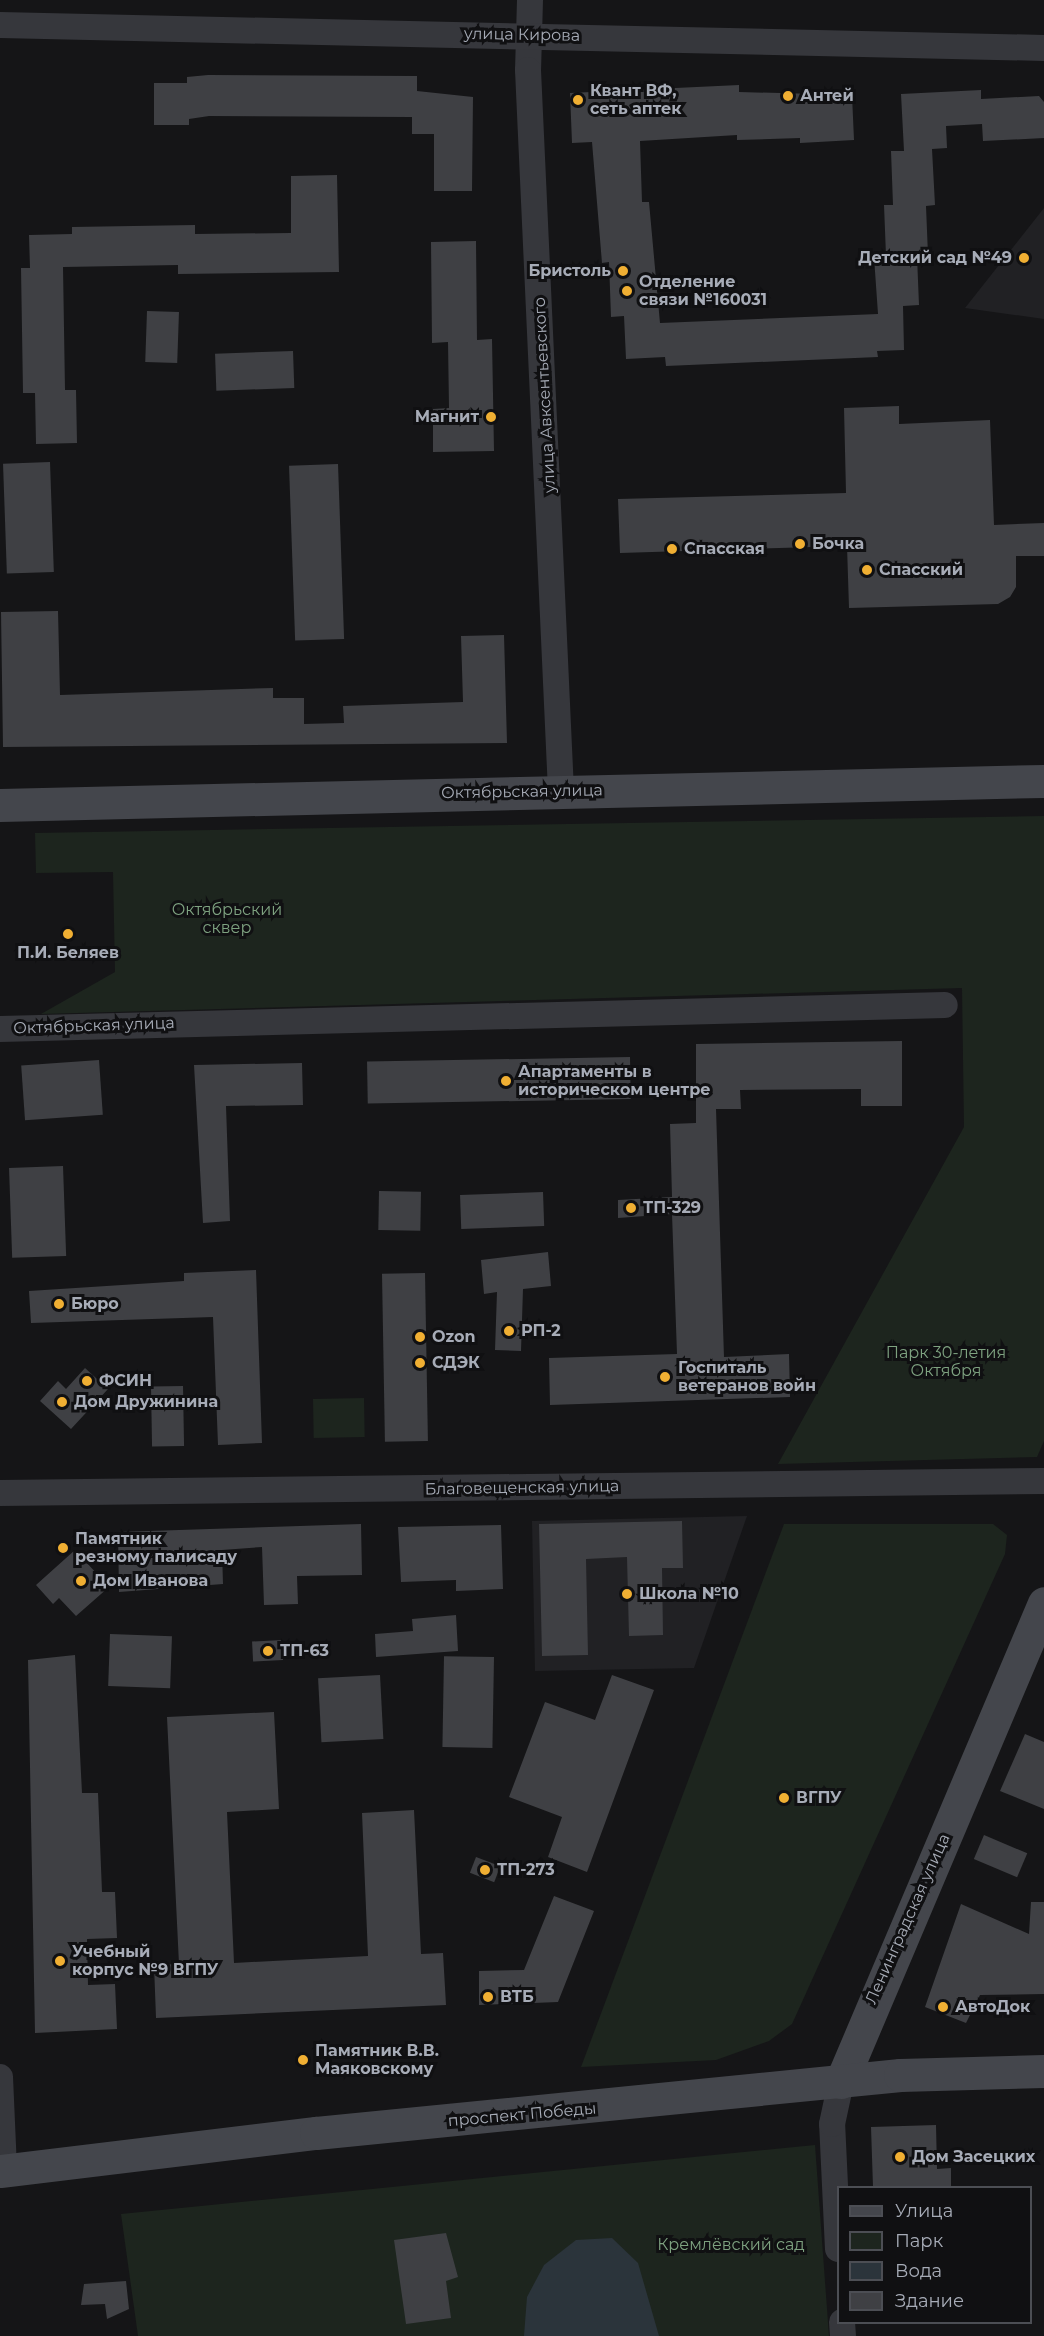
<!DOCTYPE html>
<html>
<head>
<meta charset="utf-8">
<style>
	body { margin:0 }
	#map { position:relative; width:1044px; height:2336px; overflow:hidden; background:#151517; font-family:Montserrat,sans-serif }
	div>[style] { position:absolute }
	.built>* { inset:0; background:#212124 }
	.green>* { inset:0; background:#1d251e; transform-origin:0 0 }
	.water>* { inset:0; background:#2b343b }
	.building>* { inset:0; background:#3f4044; transform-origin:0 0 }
	.street>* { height:26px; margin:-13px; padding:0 13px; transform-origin:13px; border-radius:13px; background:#36373c }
	.secondary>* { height:33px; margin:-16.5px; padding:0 16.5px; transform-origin:16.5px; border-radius:16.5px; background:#44464c }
	.dots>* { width:16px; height:16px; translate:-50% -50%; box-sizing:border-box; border:3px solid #101012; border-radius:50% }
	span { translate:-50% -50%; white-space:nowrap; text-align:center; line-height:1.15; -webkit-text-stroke:6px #101012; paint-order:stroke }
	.street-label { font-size:16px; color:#a7acb7 }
	.poi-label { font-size:16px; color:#a7acb7; font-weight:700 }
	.left { translate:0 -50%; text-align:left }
	.right { translate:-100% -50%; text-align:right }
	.park-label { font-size:16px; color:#7ea280 }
	.legend { position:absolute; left:837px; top:2186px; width:195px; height:138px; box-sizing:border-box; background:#101012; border:2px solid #4c4e54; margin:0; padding:8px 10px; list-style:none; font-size:18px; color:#a7acb7 }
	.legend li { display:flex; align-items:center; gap:12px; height:30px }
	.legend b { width:30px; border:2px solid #4c4e54 }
</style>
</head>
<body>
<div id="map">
	<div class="built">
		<div style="clip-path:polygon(1044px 208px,1044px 319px,965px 308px)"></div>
		<div style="clip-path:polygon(747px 1516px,694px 1668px,535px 1671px,532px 1521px)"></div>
	</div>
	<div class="green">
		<div style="clip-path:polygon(1044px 816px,1044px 1441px,1037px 1457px,778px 1464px,964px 1127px,962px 988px,41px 1014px,115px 972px,113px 872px,36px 873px,35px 833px)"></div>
		<div style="left:364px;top:1398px;width:39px;height:51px;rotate:89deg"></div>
		<div style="clip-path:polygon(784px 1524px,993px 1524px,1007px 1535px,1005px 1554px,792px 2024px,769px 2041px,716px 2060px,581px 2067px)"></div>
		<div style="clip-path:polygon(815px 2145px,829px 2336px,138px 2336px,121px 2214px)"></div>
	</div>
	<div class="water">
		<div style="clip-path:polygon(612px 2238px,638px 2263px,659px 2336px,524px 2336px,527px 2297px,544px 2265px,576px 2240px)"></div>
	</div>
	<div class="building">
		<div style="clip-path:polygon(208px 75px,417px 76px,417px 91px,473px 97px,472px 191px,434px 191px,434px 134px,412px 134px,412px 117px,209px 116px,189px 119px,189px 125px,154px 125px,154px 83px,187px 83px,187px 77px)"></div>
		<div style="clip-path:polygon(739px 85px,739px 92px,852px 95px,854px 140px,800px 143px,800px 138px,737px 140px,737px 135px,640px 141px,642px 202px,649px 202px,660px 323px,878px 314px,874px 257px,886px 256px,884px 205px,893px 205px,891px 151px,904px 151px,901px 94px,981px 90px,981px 99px,1039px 96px,1044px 102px,1044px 138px,983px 141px,982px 124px,946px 126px,947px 148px,932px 149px,935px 205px,926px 206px,928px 255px,917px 256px,919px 305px,903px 306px,904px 350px,877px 351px,878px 357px,666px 366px,665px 357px,626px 359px,624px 316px,611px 317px,609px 262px,602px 263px,592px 142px,572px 143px,570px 93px)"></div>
		<div style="clip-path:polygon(337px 175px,339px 272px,178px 274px,178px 265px,63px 267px,65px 390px,76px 390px,77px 443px,36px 444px,35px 393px,23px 393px,21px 268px,30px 268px,29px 235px,72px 234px,72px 227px,195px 225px,195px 234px,291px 233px,291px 176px)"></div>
		<div style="clip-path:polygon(476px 241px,477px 340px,492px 339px,494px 451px,433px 452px,433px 409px,449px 408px,448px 342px,432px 343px,431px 242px)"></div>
		<div style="left:147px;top:311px;width:32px;height:51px;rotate:2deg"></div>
		<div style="left:293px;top:351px;width:37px;height:78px;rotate:88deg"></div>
		<div style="clip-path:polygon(899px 406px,899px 424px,990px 420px,994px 525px,1044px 523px,1044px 556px,1016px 556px,1016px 587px,1010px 597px,998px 604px,849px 608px,847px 546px,620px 553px,618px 499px,846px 493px,844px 408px)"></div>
		<div style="left:50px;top:462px;width:110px;height:47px;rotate:88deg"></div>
		<div style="left:338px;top:464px;width:175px;height:49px;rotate:88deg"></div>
		<div style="clip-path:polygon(58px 611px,60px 695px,273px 688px,273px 698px,304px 698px,304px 724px,344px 723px,343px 706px,463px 702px,461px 636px,504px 635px,507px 743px,3px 747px,1px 612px)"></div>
		<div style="clip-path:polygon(902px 1041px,902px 1106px,861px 1106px,861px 1089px,740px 1090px,741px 1109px,716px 1109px,724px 1357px,789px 1354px,790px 1397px,550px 1405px,549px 1358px,677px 1354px,672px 1214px,618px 1218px,618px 1200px,672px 1197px,670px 1124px,696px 1123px,696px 1044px)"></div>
		<div style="left:630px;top:1057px;width:42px;height:263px;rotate:89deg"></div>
		<div style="left:99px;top:1060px;width:55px;height:78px;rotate:86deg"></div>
		<div style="clip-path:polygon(302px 1063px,303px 1105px,226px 1106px,230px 1221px,203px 1223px,194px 1065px)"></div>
		<div style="left:63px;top:1166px;width:90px;height:54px;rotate:88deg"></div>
		<div style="left:379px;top:1191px;width:42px;height:39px;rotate:1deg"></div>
		<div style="left:543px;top:1192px;width:34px;height:83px;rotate:88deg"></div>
		<div style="clip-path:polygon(548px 1252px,551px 1286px,523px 1289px,521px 1351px,495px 1350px,497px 1292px,484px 1294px,481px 1260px)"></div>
		<div style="clip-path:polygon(256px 1270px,262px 1443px,218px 1445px,213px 1317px,31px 1323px,29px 1291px,184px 1281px,184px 1273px)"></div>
		<div style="left:425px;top:1273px;width:168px;height:43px;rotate:89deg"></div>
		<div style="clip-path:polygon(85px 1368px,108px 1389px,71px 1429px,40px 1401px,58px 1381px,66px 1389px)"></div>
		<div style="left:183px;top:1386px;width:60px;height:32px;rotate:89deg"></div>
		<div style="clip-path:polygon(682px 1521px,683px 1568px,662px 1568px,663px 1635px,629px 1636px,627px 1557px,586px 1559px,588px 1655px,542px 1656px,539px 1524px)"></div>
		<div style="clip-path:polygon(361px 1524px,362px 1575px,297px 1576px,298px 1604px,264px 1605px,262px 1547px,222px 1550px,223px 1584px,119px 1592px,118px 1532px)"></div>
		<div style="clip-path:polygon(501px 1525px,503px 1589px,456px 1591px,456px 1580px,401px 1582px,398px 1527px)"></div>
		<div style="clip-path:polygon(75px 1550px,109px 1587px,76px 1616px,59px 1598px,53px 1604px,36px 1585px)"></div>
		<div style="clip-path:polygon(456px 1615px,458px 1651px,376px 1657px,375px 1634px,413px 1631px,412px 1619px)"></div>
		<div style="left:110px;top:1634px;width:62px;height:52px;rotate:2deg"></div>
		<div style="left:282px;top:1640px;width:20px;height:30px;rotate:87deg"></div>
		<div style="clip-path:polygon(75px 1655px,82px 1793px,98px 1793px,102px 1892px,115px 1892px,117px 1938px,87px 1939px,88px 1985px,115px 1984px,117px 2029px,35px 2033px,28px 1660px)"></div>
		<div style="left:494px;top:1657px;width:91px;height:50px;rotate:91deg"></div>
		<div style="left:380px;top:1675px;width:64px;height:62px;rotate:87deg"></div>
		<div style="clip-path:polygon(612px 1675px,654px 1690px,587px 1872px,548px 1857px,562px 1817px,509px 1797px,545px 1702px,595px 1720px)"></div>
		<div style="clip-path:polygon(274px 1712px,279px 1809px,227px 1812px,234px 1963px,368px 1956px,362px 1813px,414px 1810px,421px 1954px,443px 1953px,446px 2005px,156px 2018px,154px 1965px,179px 1964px,167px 1717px)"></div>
		<div style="clip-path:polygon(1025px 1734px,1044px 1742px,1044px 1809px,1000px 1791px)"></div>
		<div style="left:984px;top:1835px;width:47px;height:26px;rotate:23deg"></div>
		<div style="left:476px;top:1857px;width:26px;height:17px;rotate:21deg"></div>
		<div style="clip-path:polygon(554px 1896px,594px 1911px,558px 2002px,479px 2005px,479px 1971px,524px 1970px)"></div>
		<div style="clip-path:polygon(1031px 1902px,1044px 1902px,1044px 1994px,980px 1995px,966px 2023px,925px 2007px,961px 1904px,1029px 1934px)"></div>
		<div style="clip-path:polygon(936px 2125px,937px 2169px,951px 2168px,951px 2187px,873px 2187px,871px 2127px)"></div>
		<div style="clip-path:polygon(446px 2233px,458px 2277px,446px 2281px,451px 2318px,406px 2324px,394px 2240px)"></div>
		<div style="clip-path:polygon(126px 2281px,129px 2309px,107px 2319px,105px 2304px,81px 2305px,84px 2284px)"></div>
	</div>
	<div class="street">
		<div style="left:530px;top:0;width:70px;rotate:91.6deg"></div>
		<div style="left:528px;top:70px;width:722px;rotate:87.38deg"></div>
		<div style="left:0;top:25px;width:1044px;rotate:1.26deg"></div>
		<div style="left:0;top:1029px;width:945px;rotate:-1.45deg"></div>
		<div style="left:0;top:1493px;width:1044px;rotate:-0.66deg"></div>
		<div style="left:0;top:2077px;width:93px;rotate:87.5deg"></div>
		<div style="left:838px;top:2249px;width:125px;rotate:-92.7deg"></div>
		<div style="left:832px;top:2124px;width:43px;rotate:-77.9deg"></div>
		<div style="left:842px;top:2322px;width:14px;rotate:86deg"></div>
	</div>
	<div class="secondary">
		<div style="left:0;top:805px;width:1044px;rotate:-1.32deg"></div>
		<div style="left:841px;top:2082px;width:520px;rotate:-67.03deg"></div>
		<div style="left:0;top:2171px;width:318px;rotate:-6.9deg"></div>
		<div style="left:316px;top:2133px;width:587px;rotate:-5.67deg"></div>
		<div style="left:900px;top:2075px;width:144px;rotate:-1.6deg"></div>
	</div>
	<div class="dots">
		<div style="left:788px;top:96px;background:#f0af33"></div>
		<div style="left:578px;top:100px;background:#f0af33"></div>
		<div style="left:1024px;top:258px;background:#f0af33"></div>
		<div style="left:623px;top:271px;background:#f0af33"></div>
		<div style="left:627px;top:291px;background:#f0af33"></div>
		<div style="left:491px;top:417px;background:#f0af33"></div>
		<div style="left:800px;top:544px;background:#f0af33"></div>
		<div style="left:672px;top:549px;background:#f0af33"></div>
		<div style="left:867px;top:570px;background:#f0af33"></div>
		<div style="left:68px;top:934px;background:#f0af33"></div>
		<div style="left:506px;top:1081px;background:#f0af33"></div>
		<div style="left:631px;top:1208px;background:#f0af33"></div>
		<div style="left:59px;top:1304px;background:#f0af33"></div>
		<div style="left:509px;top:1331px;background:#f0af33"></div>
		<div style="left:420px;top:1337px;background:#f0af33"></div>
		<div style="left:420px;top:1363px;background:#f0af33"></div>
		<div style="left:665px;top:1377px;background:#f0af33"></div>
		<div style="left:87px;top:1381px;background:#f0af33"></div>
		<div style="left:62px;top:1402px;background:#f0af33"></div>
		<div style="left:63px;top:1548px;background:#f0af33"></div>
		<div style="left:81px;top:1581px;background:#f0af33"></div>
		<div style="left:627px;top:1594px;background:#f0af33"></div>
		<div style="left:268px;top:1651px;background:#f0af33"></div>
		<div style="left:784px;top:1798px;background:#f0af33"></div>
		<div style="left:485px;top:1870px;background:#f0af33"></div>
		<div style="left:60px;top:1961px;background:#f0af33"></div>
		<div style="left:488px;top:1997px;background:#f0af33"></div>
		<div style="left:943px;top:2007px;background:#f0af33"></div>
		<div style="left:303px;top:2060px;background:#f0af33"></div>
		<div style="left:900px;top:2157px;background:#f0af33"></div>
	</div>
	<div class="street-label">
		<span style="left:522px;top:35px;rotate:1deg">улица Кирова</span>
		<span style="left:545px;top:395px;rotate:-93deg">улица Авксентьевского</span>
		<span style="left:522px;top:792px;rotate:-1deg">Октябрьская улица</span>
		<span style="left:94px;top:1026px;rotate:-2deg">Октябрьская улица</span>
		<span style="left:522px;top:1488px;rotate:-1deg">Благовещенская улица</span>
		<span style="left:908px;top:1919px;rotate:-66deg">Ленинградская улица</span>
		<span style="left:522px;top:2115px;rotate:-5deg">проспект Победы</span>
	</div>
	<div class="poi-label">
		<span class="left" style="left:590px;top:100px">Квант ВФ,<br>сеть аптек</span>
		<span class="left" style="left:800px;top:96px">Антей</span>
		<span class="right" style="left:1012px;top:258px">Детский сад №49</span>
		<span class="right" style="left:611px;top:271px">Бристоль</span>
		<span class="left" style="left:639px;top:291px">Отделение<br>связи №160031</span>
		<span class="right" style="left:479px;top:417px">Магнит</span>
		<span class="left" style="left:812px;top:544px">Бочка</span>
		<span class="left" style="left:684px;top:549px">Спасская</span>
		<span class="left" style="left:879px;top:570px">Спасский</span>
		<span style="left:68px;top:953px">П.И. Беляев</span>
		<span class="left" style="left:518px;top:1081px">Апартаменты в<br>историческом центре</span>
		<span class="left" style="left:643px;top:1208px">ТП-329</span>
		<span class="left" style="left:71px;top:1304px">Бюро</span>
		<span class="left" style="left:521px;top:1331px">РП-2</span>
		<span class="left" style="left:432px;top:1337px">Ozon</span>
		<span class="left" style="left:432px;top:1363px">СДЭК</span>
		<span class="left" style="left:678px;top:1377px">Госпиталь<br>ветеранов войн</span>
		<span class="left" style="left:99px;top:1381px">ФСИН</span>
		<span class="left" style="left:74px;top:1402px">Дом Дружинина</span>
		<span class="left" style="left:75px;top:1548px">Памятник<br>резному палисаду</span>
		<span class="left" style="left:93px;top:1581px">Дом Иванова</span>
		<span class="left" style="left:639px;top:1594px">Школа №10</span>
		<span class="left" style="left:280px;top:1651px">ТП-63</span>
		<span class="left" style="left:796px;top:1798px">ВГПУ</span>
		<span class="left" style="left:497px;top:1870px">ТП-273</span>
		<span class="left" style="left:72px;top:1961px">Учебный<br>корпус №9 ВГПУ</span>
		<span class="left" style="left:500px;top:1997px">ВТБ</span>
		<span class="left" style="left:955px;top:2007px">АвтоДок</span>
		<span class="left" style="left:315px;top:2060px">Памятник В.В.<br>Маяковскому</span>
		<span class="left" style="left:912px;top:2157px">Дом Засецких</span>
	</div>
	<div class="park-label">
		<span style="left:227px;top:919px">Октябрьский<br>сквер</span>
		<span style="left:946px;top:1362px">Парк 30-летия<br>Октября</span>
		<span style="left:731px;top:2245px">Кремлёвский сад</span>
	</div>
	<ul class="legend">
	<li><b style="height:8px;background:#44464c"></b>Улица</li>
	<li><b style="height:16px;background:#1d251e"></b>Парк</li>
	<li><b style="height:16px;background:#2b343b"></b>Вода</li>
	<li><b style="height:16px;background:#3f4044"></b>Здание</li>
	</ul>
</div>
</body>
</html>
